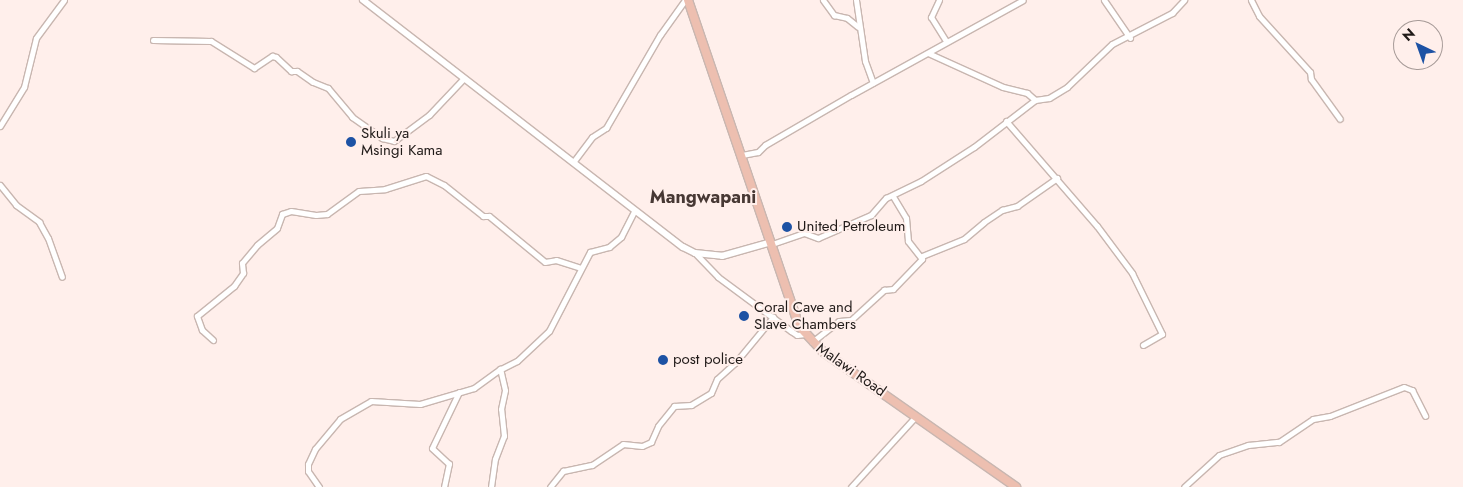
<!DOCTYPE html>
<html>
<head>
<meta charset="utf-8">
<style>
	body { margin:0 }
	#map { position:relative; width:1463px; height:487px; overflow:hidden; background:#ffefeb; font-family:Jost,sans-serif }
	div>[style] { position:absolute }
	.roads { filter:drop-shadow(1px 0 #c8b6b0) drop-shadow(-1px 0 #c8b6b0) drop-shadow(0 1px #c8b6b0) drop-shadow(0 -1px #c8b6b0) }
	.minor>* { height:5px; margin:-2.5px; padding:0 2.5px; transform-origin:2.5px; border-radius:2.5px; background:#fff }
	.tertiary>* { height:6px; margin:-3px; padding:0 3px; transform-origin:3px; border-radius:3px; background:#fff }
	.primary>* { height:8px; margin:-4px; padding:0 4px; transform-origin:4px; border-radius:4px; background:#edbfb0 }
	.dots>* { width:14px; height:14px; translate:-50% -50%; box-sizing:border-box; border:2px solid #ffefeb; border-radius:50% }
	span { translate:-50% -50%; white-space:nowrap; text-align:center; line-height:1.15; -webkit-text-stroke:4px #ffefeb; paint-order:stroke }
	.poi-label { font-size:15px; color:#201a18 }
	.left { translate:0 -50%; text-align:left }
	.street-label { font-size:15px; color:#201a18 }
	.quarter-label { font-size:18px; color:#473834; font-weight:700 }
	.north { position:absolute; left:1393px; top:20px; width:50px; height:50px; box-sizing:border-box; background:#ffefeb; border:1px solid #a69a97; border-radius:50%; rotate:318deg; font-size:14px; font-weight:700; line-height:20px; text-align:center; color:#201a18 }
	.north::after { content:''; display:block; margin:auto; width:18px; height:22px; background:#1d52a4; clip-path:polygon(50% 0,100% 100%,50% 72%,0 100%) }
</style>
</head>
<body>
<div id="map">
	<div class="roads">
		<div class="minor">
			<div style="left:823px;top:0;width:19px;rotate:54deg"></div>
			<div style="left:834px;top:15px;width:13px;rotate:13deg"></div>
			<div style="left:847px;top:18px;width:14px;rotate:39deg"></div>
			<div style="left:856px;top:0;width:62px;rotate:81.6deg"></div>
			<div style="left:865px;top:61px;width:23px;rotate:70deg"></div>
			<div style="left:939px;top:0;width:19px;rotate:115deg"></div>
			<div style="left:931px;top:17px;width:28px;rotate:58deg"></div>
			<div style="left:1104px;top:0;width:46px;rotate:55.6deg"></div>
			<div style="left:1251px;top:0;width:18px;rotate:63deg"></div>
			<div style="left:1259px;top:16px;width:76px;rotate:47.7deg"></div>
			<div style="left:1310px;top:72px;width:7px;rotate:82deg"></div>
			<div style="left:1311px;top:79px;width:49px;rotate:54.1deg"></div>
			<div style="left:153px;top:40px;width:58px;rotate:1deg"></div>
			<div style="left:211px;top:41px;width:51px;rotate:32.1deg"></div>
			<div style="left:254px;top:68px;width:22px;rotate:-34deg"></div>
			<div style="left:272px;top:56px;width:4px;rotate:14deg"></div>
			<div style="left:276px;top:57px;width:21px;rotate:43deg"></div>
			<div style="left:291px;top:71px;width:6px"></div>
			<div style="left:297px;top:71px;width:19px;rotate:35deg"></div>
			<div style="left:313px;top:82px;width:16px;rotate:22deg"></div>
			<div style="left:328px;top:88px;width:38px;rotate:50deg"></div>
			<div style="left:352px;top:117px;width:37px;rotate:35deg"></div>
			<div style="left:382px;top:138px;width:12px;rotate:14deg"></div>
			<div style="left:394px;top:141px;width:44px;rotate:-36.6deg"></div>
			<div style="left:429px;top:115px;width:50px;rotate:-46.6deg"></div>
			<div style="left:928px;top:53px;width:82px;rotate:24.4deg"></div>
			<div style="left:1003px;top:87px;width:25px;rotate:14deg"></div>
			<div style="left:1027px;top:93px;width:11px;rotate:41deg"></div>
			<div style="left:1006px;top:121px;width:139px;rotate:49.1deg"></div>
			<div style="left:1097px;top:226px;width:59px;rotate:53.3deg"></div>
			<div style="left:1132px;top:273px;width:68px;rotate:63.8deg"></div>
			<div style="left:1162px;top:334px;width:22px;rotate:150deg"></div>
			<div style="left:0;top:126px;width:46px;rotate:-58.4deg"></div>
			<div style="left:24px;top:87px;width:50px;rotate:-76.2deg"></div>
			<div style="left:36px;top:38px;width:47px;rotate:-53.6deg"></div>
			<div style="left:742px;top:155px;width:16px;rotate:-11deg"></div>
			<div style="left:758px;top:152px;width:10px;rotate:-45deg"></div>
			<div style="left:765px;top:145px;width:99px;rotate:-30.2deg"></div>
			<div style="left:851px;top:95px;width:196px;rotate:-28.9deg"></div>
			<div style="left:574px;top:161px;width:30px;rotate:-53deg"></div>
			<div style="left:592px;top:137px;width:17px;rotate:-33deg"></div>
			<div style="left:606px;top:128px;width:108px;rotate:-59.9deg"></div>
			<div style="left:660px;top:35px;width:43px;rotate:-54.5deg"></div>
			<div style="left:0;top:185px;width:26px;rotate:51deg"></div>
			<div style="left:16px;top:205px;width:29px;rotate:36deg"></div>
			<div style="left:39px;top:222px;width:18px;rotate:61deg"></div>
			<div style="left:48px;top:238px;width:41px;rotate:70.3deg"></div>
			<div style="left:772px;top:244px;width:34px;rotate:-19deg"></div>
			<div style="left:804px;top:233px;width:15px;rotate:20deg"></div>
			<div style="left:818px;top:238px;width:58px;rotate:-23.5deg"></div>
			<div style="left:871px;top:215px;width:23px;rotate:-49deg"></div>
			<div style="left:886px;top:198px;width:39px;rotate:-26deg"></div>
			<div style="left:921px;top:181px;width:63px;rotate:-32.7deg"></div>
			<div style="left:974px;top:147px;width:77px;rotate:-37.6deg"></div>
			<div style="left:1035px;top:100px;width:14px;rotate:-8deg"></div>
			<div style="left:1049px;top:98px;width:21px;rotate:-31deg"></div>
			<div style="left:1067px;top:87px;width:62px;rotate:-43.7deg"></div>
			<div style="left:1112px;top:44px;width:68px;rotate:-27.3deg"></div>
			<div style="left:1172px;top:13px;width:18px;rotate:-47deg"></div>
			<div style="left:695px;top:253px;width:33px;rotate:46deg"></div>
			<div style="left:718px;top:277px;width:91px;rotate:36.5deg"></div>
			<div style="left:791px;top:331px;width:7px;rotate:34deg"></div>
			<div style="left:797px;top:335px;width:8px;rotate:-7deg"></div>
			<div style="left:922px;top:256px;width:45px;rotate:-22deg"></div>
			<div style="left:964px;top:239px;width:26px;rotate:-40deg"></div>
			<div style="left:984px;top:222px;width:22px;rotate:-34deg"></div>
			<div style="left:1002px;top:210px;width:16px;rotate:-15deg"></div>
			<div style="left:1017px;top:206px;width:49px;rotate:-35deg"></div>
			<div style="left:213px;top:340px;width:15px;rotate:-138deg"></div>
			<div style="left:202px;top:330px;width:15px;rotate:-110deg"></div>
			<div style="left:197px;top:316px;width:48px;rotate:-39deg"></div>
			<div style="left:234px;top:286px;width:16px;rotate:-55deg"></div>
			<div style="left:243px;top:273px;width:10px;rotate:-96deg"></div>
			<div style="left:242px;top:263px;width:23px;rotate:-50deg"></div>
			<div style="left:257px;top:245px;width:26px;rotate:-40deg"></div>
			<div style="left:277px;top:228px;width:15px;rotate:-70deg"></div>
			<div style="left:282px;top:214px;width:9px;rotate:-18deg"></div>
			<div style="left:291px;top:211px;width:25px;rotate:9deg"></div>
			<div style="left:316px;top:215px;width:11px;rotate:-5deg"></div>
			<div style="left:327px;top:214px;width:39px;rotate:-36deg"></div>
			<div style="left:359px;top:191px;width:26px;rotate:-4deg"></div>
			<div style="left:385px;top:189px;width:43px;rotate:-17.6deg"></div>
			<div style="left:426px;top:176px;width:20px;rotate:27deg"></div>
			<div style="left:444px;top:185px;width:50px;rotate:38.5deg"></div>
			<div style="left:483px;top:216px;width:6px"></div>
			<div style="left:489px;top:216px;width:72px;rotate:39.4deg"></div>
			<div style="left:545px;top:262px;width:11px;rotate:-10deg"></div>
			<div style="left:556px;top:260px;width:25px;rotate:18deg"></div>
			<div style="left:812px;top:342px;width:34px;rotate:-38deg"></div>
			<div style="left:839px;top:321px;width:12px;rotate:-5deg"></div>
			<div style="left:851px;top:320px;width:45px;rotate:-42.3deg"></div>
			<div style="left:884px;top:290px;width:9px;rotate:-6deg"></div>
			<div style="left:893px;top:289px;width:42px;rotate:-46deg"></div>
			<div style="left:922px;top:259px;width:23px;rotate:-128deg"></div>
			<div style="left:908px;top:241px;width:23px;rotate:-95deg"></div>
			<div style="left:906px;top:218px;width:26px;rotate:-121deg"></div>
			<div style="left:319px;top:487px;width:19px;rotate:-125deg"></div>
			<div style="left:308px;top:471px;width:7px;rotate:-90deg"></div>
			<div style="left:308px;top:464px;width:17px;rotate:-65deg"></div>
			<div style="left:315px;top:449px;width:39px;rotate:-50deg"></div>
			<div style="left:340px;top:419px;width:36px;rotate:-30deg"></div>
			<div style="left:371px;top:401px;width:49px;rotate:3.5deg"></div>
			<div style="left:420px;top:404px;width:56px;rotate:-16.5deg"></div>
			<div style="left:474px;top:388px;width:31px;rotate:-36deg"></div>
			<div style="left:499px;top:370px;width:20px;rotate:-27deg"></div>
			<div style="left:517px;top:361px;width:44px;rotate:-43.2deg"></div>
			<div style="left:549px;top:331px;width:89px;rotate:-62.6deg"></div>
			<div style="left:590px;top:252px;width:20px;rotate:-15deg"></div>
			<div style="left:609px;top:247px;width:16px;rotate:-40deg"></div>
			<div style="left:621px;top:237px;width:29px;rotate:-63deg"></div>
			<div style="left:444px;top:487px;width:24px;rotate:-78deg"></div>
			<div style="left:449px;top:464px;width:23px;rotate:-137deg"></div>
			<div style="left:432px;top:448px;width:62px;rotate:-64.3deg"></div>
			<div style="left:491px;top:487px;width:28px;rotate:-82deg"></div>
			<div style="left:495px;top:459px;width:25px;rotate:-69deg"></div>
			<div style="left:504px;top:436px;width:27px;rotate:-96deg"></div>
			<div style="left:501px;top:409px;width:19px;rotate:-78deg"></div>
			<div style="left:505px;top:390px;width:22px;rotate:-103deg"></div>
			<div style="left:550px;top:487px;width:21px;rotate:-51deg"></div>
			<div style="left:563px;top:471px;width:30px;rotate:-12deg"></div>
			<div style="left:592px;top:465px;width:37px;rotate:-34deg"></div>
			<div style="left:623px;top:444px;width:19px;rotate:6deg"></div>
			<div style="left:642px;top:446px;width:10px;rotate:-24deg"></div>
			<div style="left:651px;top:442px;width:17px;rotate:-66deg"></div>
			<div style="left:658px;top:426px;width:26px;rotate:-51deg"></div>
			<div style="left:674px;top:406px;width:17px;rotate:-3deg"></div>
			<div style="left:691px;top:405px;width:23px;rotate:-31deg"></div>
			<div style="left:711px;top:393px;width:15px;rotate:-67deg"></div>
			<div style="left:717px;top:379px;width:24px;rotate:-42deg"></div>
			<div style="left:735px;top:363px;width:60px;rotate:-50.4deg"></div>
			<div style="left:851px;top:487px;width:96px;rotate:-47.5deg"></div>
			<div style="left:1184px;top:487px;width:47px;rotate:-42.4deg"></div>
			<div style="left:1219px;top:455px;width:31px;rotate:-19deg"></div>
			<div style="left:1248px;top:445px;width:31px;rotate:-6deg"></div>
			<div style="left:1279px;top:442px;width:41px;rotate:-34.1deg"></div>
			<div style="left:1313px;top:419px;width:17px;rotate:-10deg"></div>
			<div style="left:1330px;top:416px;width:79px;rotate:-21.4deg"></div>
			<div style="left:1404px;top:387px;width:9px;rotate:21deg"></div>
			<div style="left:1412px;top:390px;width:29px;rotate:63deg"></div>
		</div>
		<div class="tertiary">
			<div style="left:363px;top:0;width:404px;rotate:37.7deg"></div>
			<div style="left:683px;top:247px;width:13px;rotate:27deg"></div>
			<div style="left:695px;top:253px;width:27px;rotate:6deg"></div>
			<div style="left:722px;top:256px;width:51px;rotate:-15.9deg"></div>
		</div>
		<div class="primary">
			<div style="left:688px;top:0;width:344px;rotate:71.2deg"></div>
			<div style="left:799px;top:326px;width:34px;rotate:47deg"></div>
			<div style="left:822px;top:351px;width:237px;rotate:35deg"></div>
		</div>
	</div>
	<div class="dots">
		<div style="left:351px;top:142px;background:#1d52a4"></div>
		<div style="left:787px;top:227px;background:#1d52a4"></div>
		<div style="left:744px;top:316px;background:#1d52a4"></div>
		<div style="left:663px;top:360px;background:#1d52a4"></div>
	</div>
	<div class="poi-label">
		<span class="left" style="left:361px;top:142px">Skuli ya<br>Msingi Kama</span>
		<span class="left" style="left:797px;top:227px">United Petroleum</span>
		<span class="left" style="left:754px;top:316px">Coral Cave and<br>Slave Chambers</span>
		<span class="left" style="left:673px;top:360px">post police</span>
	</div>
	<div class="street-label">
		<span style="left:851px;top:370px;rotate:35deg">Malawi Road</span>
	</div>
	<div class="quarter-label">
		<span style="left:703px;top:197px">Mangwapani</span>
	</div>
	<div class="north">N</div>
</div>
</body>
</html>
